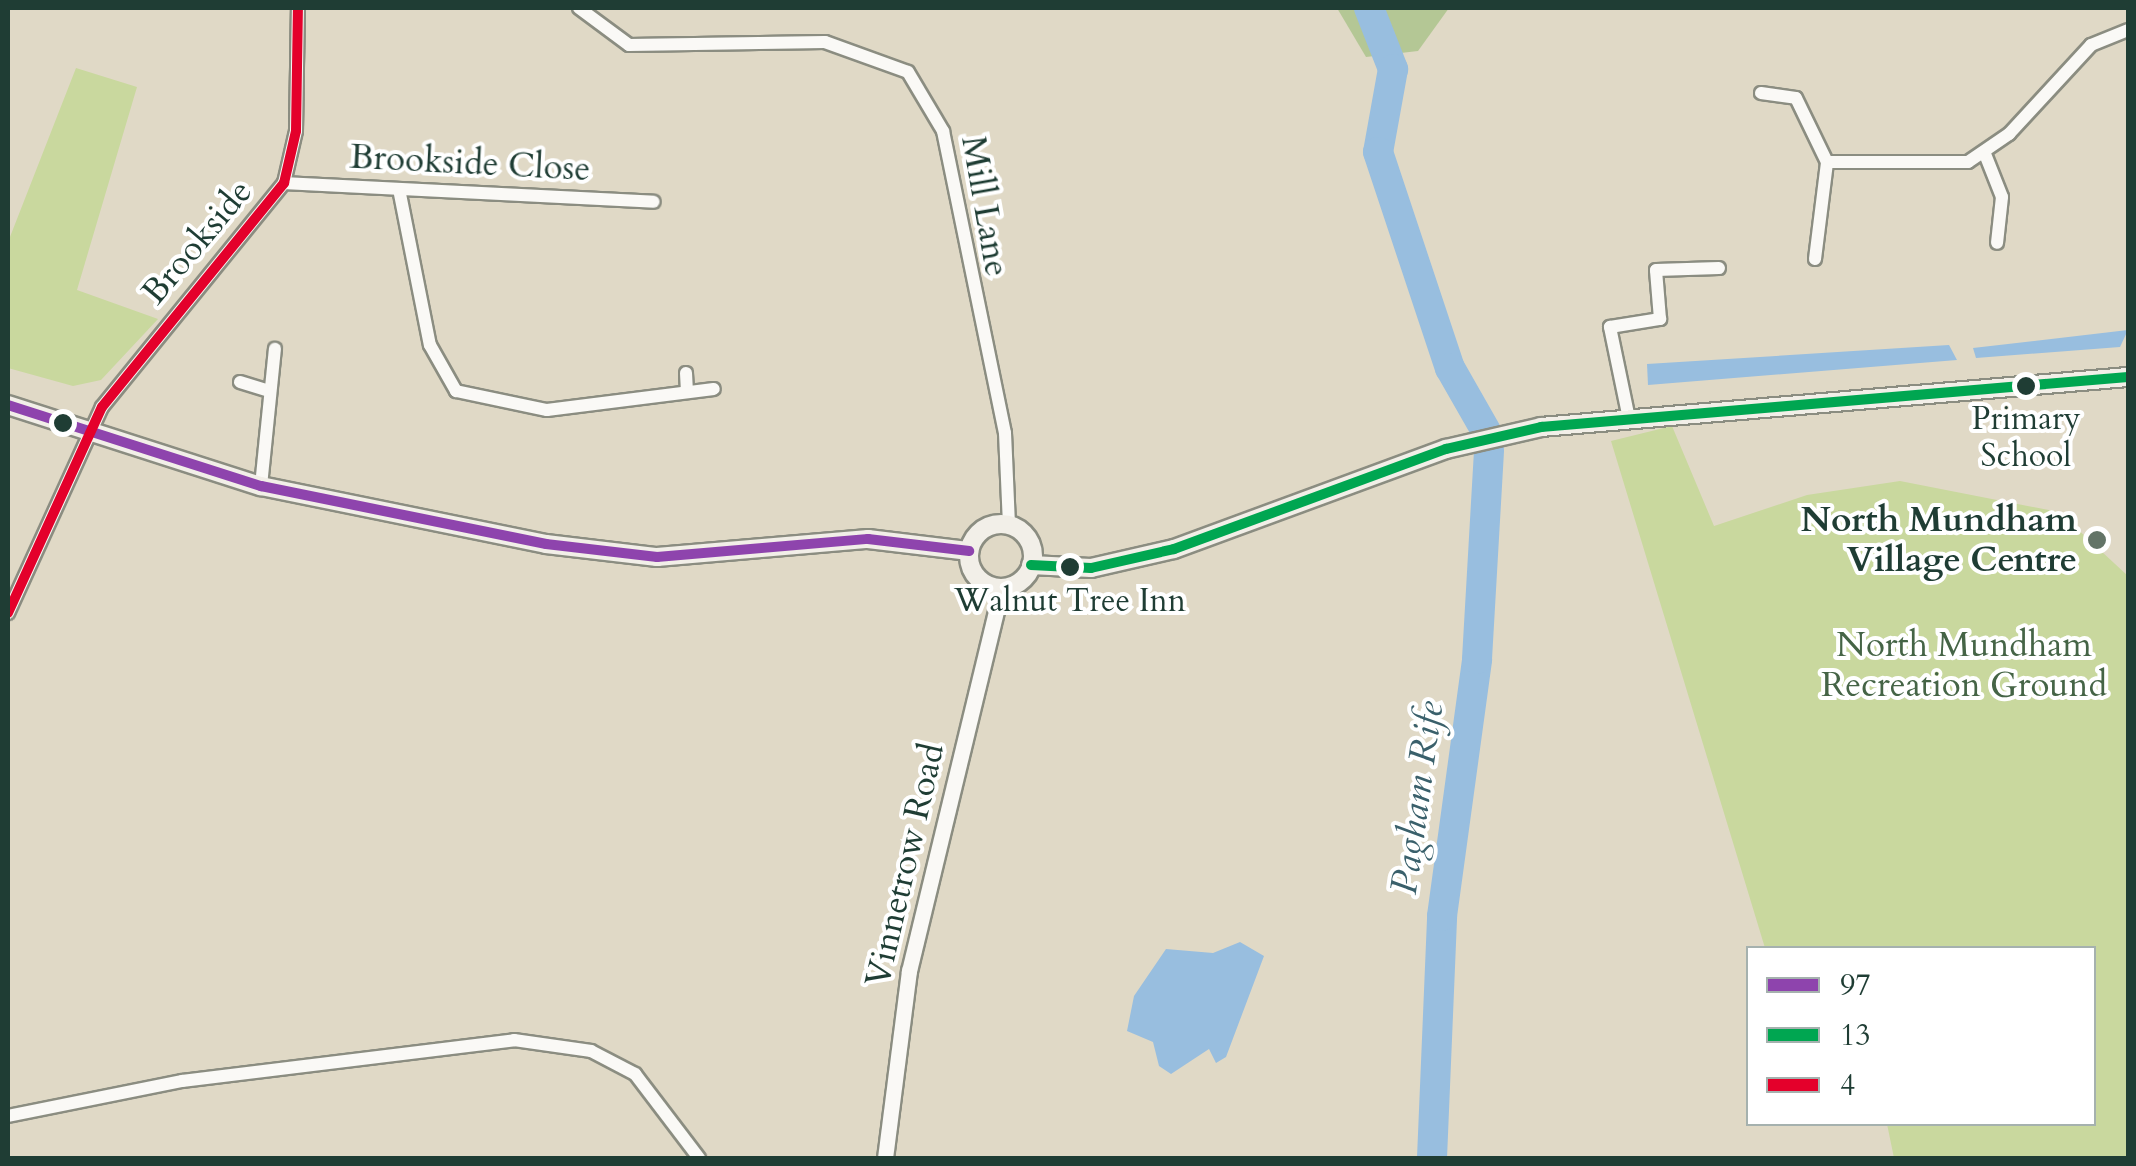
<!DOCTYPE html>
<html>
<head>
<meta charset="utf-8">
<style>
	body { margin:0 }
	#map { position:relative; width:2136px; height:1166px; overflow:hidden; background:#e0d9c6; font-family:Cardo,serif }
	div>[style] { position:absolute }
	.green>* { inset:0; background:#c9d89e }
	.forest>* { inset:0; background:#b4c795 }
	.water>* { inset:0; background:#98bedf }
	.river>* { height:30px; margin:-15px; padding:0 15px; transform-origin:15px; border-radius:15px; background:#98bedf }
	.roads { filter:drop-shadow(2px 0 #8b8d81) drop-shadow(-2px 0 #8b8d81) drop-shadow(0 2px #8b8d81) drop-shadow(0 -2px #8b8d81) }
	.minor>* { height:12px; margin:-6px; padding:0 6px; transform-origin:6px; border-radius:6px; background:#faf9f6 }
	.tertiary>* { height:15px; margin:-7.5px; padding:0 7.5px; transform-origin:7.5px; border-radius:7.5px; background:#faf9f6 }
	.secondary>* { height:18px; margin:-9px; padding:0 9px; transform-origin:9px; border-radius:9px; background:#f2efe8 }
	.secondary>.ring { margin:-9px; padding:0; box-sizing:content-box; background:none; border:18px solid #f2efe8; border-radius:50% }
	.bus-1>* { height:10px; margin:-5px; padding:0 5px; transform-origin:5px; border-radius:5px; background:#8e44ad }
	.bus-2>* { height:10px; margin:-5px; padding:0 5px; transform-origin:5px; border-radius:5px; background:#00a651 }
	.bus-3>* { height:10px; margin:-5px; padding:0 5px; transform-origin:5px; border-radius:5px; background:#e4002b }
	.dots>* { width:28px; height:28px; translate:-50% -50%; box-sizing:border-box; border:5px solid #fff; border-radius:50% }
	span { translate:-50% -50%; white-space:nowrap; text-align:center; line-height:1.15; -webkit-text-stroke:8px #fff; paint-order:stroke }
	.bus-label { font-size:32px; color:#1f3d34 }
	.street-label { font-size:35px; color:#1f3d34 }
	.poi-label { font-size:35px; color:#1f3d34; font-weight:700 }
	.right { translate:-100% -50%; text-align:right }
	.park-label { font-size:35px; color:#456446 }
	.water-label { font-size:38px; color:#3a606b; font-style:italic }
	.frame { position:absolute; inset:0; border:10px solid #1f3d34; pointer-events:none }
	.legend { position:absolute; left:1746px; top:946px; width:350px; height:180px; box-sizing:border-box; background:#fff; border:2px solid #a5b1ae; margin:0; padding:12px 18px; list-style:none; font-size:30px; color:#1f3d34 }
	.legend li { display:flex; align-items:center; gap:20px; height:50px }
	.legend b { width:50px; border:2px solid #a5b1ae }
</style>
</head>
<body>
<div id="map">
	<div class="green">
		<div style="clip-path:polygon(76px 68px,137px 87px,77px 290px,158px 319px,101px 380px,73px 386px,8px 368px,8px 242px)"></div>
		<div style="clip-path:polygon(1672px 426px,1714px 526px,1807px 495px,1900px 481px,2059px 512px,2128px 576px,2128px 1158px,1894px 1158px,1887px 1124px,2094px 1124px,2094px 948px,1765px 948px,1611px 441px)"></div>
	</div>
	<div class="forest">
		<div style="clip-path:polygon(1337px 8px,1449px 8px,1418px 51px,1366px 57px)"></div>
	</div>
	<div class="water">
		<div style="clip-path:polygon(1361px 8px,1375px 8px,1401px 66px,1386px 71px)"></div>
		<div style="clip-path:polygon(2128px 330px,2120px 347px,1976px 358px,1973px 348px)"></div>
		<div style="clip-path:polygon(1949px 345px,1957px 360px,1648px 385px,1647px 364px)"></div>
		<div style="clip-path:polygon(1240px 942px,1264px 956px,1226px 1057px,1216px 1063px,1209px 1049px,1171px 1074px,1159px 1066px,1153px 1042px,1127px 1031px,1134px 996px,1166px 949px,1213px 953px)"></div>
	</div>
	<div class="river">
		<div style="left:1369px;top:8px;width:66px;rotate:68.5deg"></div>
		<div style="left:1393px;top:69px;width:84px;rotate:100.2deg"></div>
		<div style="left:1378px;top:152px;width:228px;rotate:71.6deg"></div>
		<div style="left:1450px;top:368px;width:73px;rotate:60.3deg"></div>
		<div style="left:1432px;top:1158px;width:242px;rotate:-87.6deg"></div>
		<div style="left:1442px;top:916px;width:259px;rotate:-82.2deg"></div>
		<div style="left:1477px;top:659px;width:209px;rotate:-86.7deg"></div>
	</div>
	<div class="roads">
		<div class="minor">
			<div style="left:579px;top:8px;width:62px;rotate:36.5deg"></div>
			<div style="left:629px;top:45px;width:196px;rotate:-0.9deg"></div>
			<div style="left:825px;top:42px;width:88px;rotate:19.9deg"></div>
			<div style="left:908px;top:72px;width:69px;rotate:59.3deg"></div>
			<div style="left:943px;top:131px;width:308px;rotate:78.4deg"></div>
			<div style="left:1005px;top:433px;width:92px;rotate:87.5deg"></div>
			<div style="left:1761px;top:93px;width:35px;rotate:8deg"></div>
			<div style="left:1796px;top:98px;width:71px;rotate:64.2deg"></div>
			<div style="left:1985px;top:154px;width:46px;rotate:68.4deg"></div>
			<div style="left:2002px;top:197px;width:46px;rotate:96.2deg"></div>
			<div style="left:284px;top:183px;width:370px;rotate:2.9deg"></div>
			<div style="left:399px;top:189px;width:159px;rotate:78.8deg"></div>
			<div style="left:430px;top:345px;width:53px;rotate:60.5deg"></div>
			<div style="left:456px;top:391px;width:93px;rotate:11.8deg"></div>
			<div style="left:547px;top:410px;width:168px;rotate:-7.2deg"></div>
			<div style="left:1815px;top:259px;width:98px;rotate:-82.9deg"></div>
			<div style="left:1827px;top:162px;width:141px"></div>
			<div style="left:1968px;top:162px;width:50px;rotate:-34.3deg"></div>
			<div style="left:2009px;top:134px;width:121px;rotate:-47.3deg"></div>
			<div style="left:2091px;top:45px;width:40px;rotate:-22deg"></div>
			<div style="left:686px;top:373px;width:18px;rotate:87deg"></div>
			<div style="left:240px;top:382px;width:28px;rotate:17deg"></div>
			<div style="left:1628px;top:414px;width:89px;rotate:-101.7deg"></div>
			<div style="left:1610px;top:327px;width:51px;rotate:-9.1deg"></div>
			<div style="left:1660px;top:319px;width:49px;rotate:-94.7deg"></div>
			<div style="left:1656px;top:270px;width:63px;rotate:-1.8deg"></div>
			<div style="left:261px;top:486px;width:138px;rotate:-84.2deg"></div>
			<div style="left:8px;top:613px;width:226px;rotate:-65.5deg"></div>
			<div style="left:102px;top:407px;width:289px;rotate:-50.9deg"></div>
			<div style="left:284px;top:183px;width:53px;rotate:-77deg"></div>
			<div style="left:296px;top:131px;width:123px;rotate:-89.1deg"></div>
			<div style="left:8px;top:1116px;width:177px;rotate:-11.4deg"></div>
			<div style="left:182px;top:1081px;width:335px;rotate:-7deg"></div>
			<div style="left:514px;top:1040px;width:78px;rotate:8.1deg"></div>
			<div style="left:591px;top:1051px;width:50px;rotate:27.6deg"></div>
			<div style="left:635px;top:1074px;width:106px;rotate:52.7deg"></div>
		</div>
		<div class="tertiary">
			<div style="left:885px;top:1158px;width:189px;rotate:-82.7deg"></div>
			<div style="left:909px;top:971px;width:395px;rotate:-76.4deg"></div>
		</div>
		<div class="secondary">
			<div style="left:8px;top:405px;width:266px;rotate:17.8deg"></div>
			<div style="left:261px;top:486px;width:291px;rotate:11.5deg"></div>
			<div style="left:546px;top:544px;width:112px;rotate:6.7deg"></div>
			<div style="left:657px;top:557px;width:212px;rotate:-4.9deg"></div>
			<div style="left:868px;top:539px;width:102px;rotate:6.8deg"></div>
			<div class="ring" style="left:969px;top:524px;width:46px;height:46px"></div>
			<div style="left:1031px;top:565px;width:60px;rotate:2.9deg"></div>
			<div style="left:1091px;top:568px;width:85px;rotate:-12.9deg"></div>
			<div style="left:1174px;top:549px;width:290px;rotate:-20.2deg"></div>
			<div style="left:1446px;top:449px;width:98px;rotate:-13deg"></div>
			<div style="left:1541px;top:427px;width:589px;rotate:-4.87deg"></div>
		</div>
	</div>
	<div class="bus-1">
		<div style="left:8px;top:405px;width:266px;rotate:17.8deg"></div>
		<div style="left:261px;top:486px;width:291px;rotate:11.5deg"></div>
		<div style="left:546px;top:544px;width:112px;rotate:6.7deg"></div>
		<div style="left:657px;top:557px;width:212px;rotate:-4.9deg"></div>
		<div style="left:868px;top:539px;width:102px;rotate:6.8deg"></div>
	</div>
	<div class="bus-2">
		<div style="left:1031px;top:565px;width:60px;rotate:2.9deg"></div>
		<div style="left:1091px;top:568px;width:85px;rotate:-12.9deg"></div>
		<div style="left:1174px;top:549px;width:290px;rotate:-20.2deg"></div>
		<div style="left:1446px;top:449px;width:98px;rotate:-13deg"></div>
		<div style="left:1541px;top:427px;width:589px;rotate:-4.87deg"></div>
	</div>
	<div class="bus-3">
		<div style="left:8px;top:613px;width:226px;rotate:-65.5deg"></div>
		<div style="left:102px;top:407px;width:289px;rotate:-50.9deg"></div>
		<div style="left:284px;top:183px;width:53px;rotate:-77deg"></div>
		<div style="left:296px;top:131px;width:123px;rotate:-89.1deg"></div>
	</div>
	<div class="dots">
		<div style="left:2026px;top:386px;background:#1f3d34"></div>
		<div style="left:63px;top:423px;background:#1f3d34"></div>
		<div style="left:2097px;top:540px;background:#637467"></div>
		<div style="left:1070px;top:567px;background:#1f3d34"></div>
	</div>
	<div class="bus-label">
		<span style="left:2026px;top:438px">Primary<br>School</span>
		<span style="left:1070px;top:601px">Walnut Tree Inn</span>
	</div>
	<div class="street-label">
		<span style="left:470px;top:163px;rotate:3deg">Brookside Close</span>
		<span style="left:985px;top:206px;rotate:80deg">Mill Lane</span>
		<span style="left:197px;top:242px;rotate:-50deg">Brookside</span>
		<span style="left:905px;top:865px;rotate:-77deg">Vinnetrow Road</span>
	</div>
	<div class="poi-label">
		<span class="right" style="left:2077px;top:540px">North Mundham<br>Village Centre</span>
	</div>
	<div class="park-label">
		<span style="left:1964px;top:665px">North Mundham<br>Recreation Ground</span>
	</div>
	<div class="water-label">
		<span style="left:1418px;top:798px;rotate:-82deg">Pagham Rife</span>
	</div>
	<div class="frame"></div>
	<ul class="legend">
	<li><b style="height:12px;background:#8e44ad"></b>97</li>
	<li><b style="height:12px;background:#00a651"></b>13</li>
	<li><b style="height:12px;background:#e4002b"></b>4</li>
	</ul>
</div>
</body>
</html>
